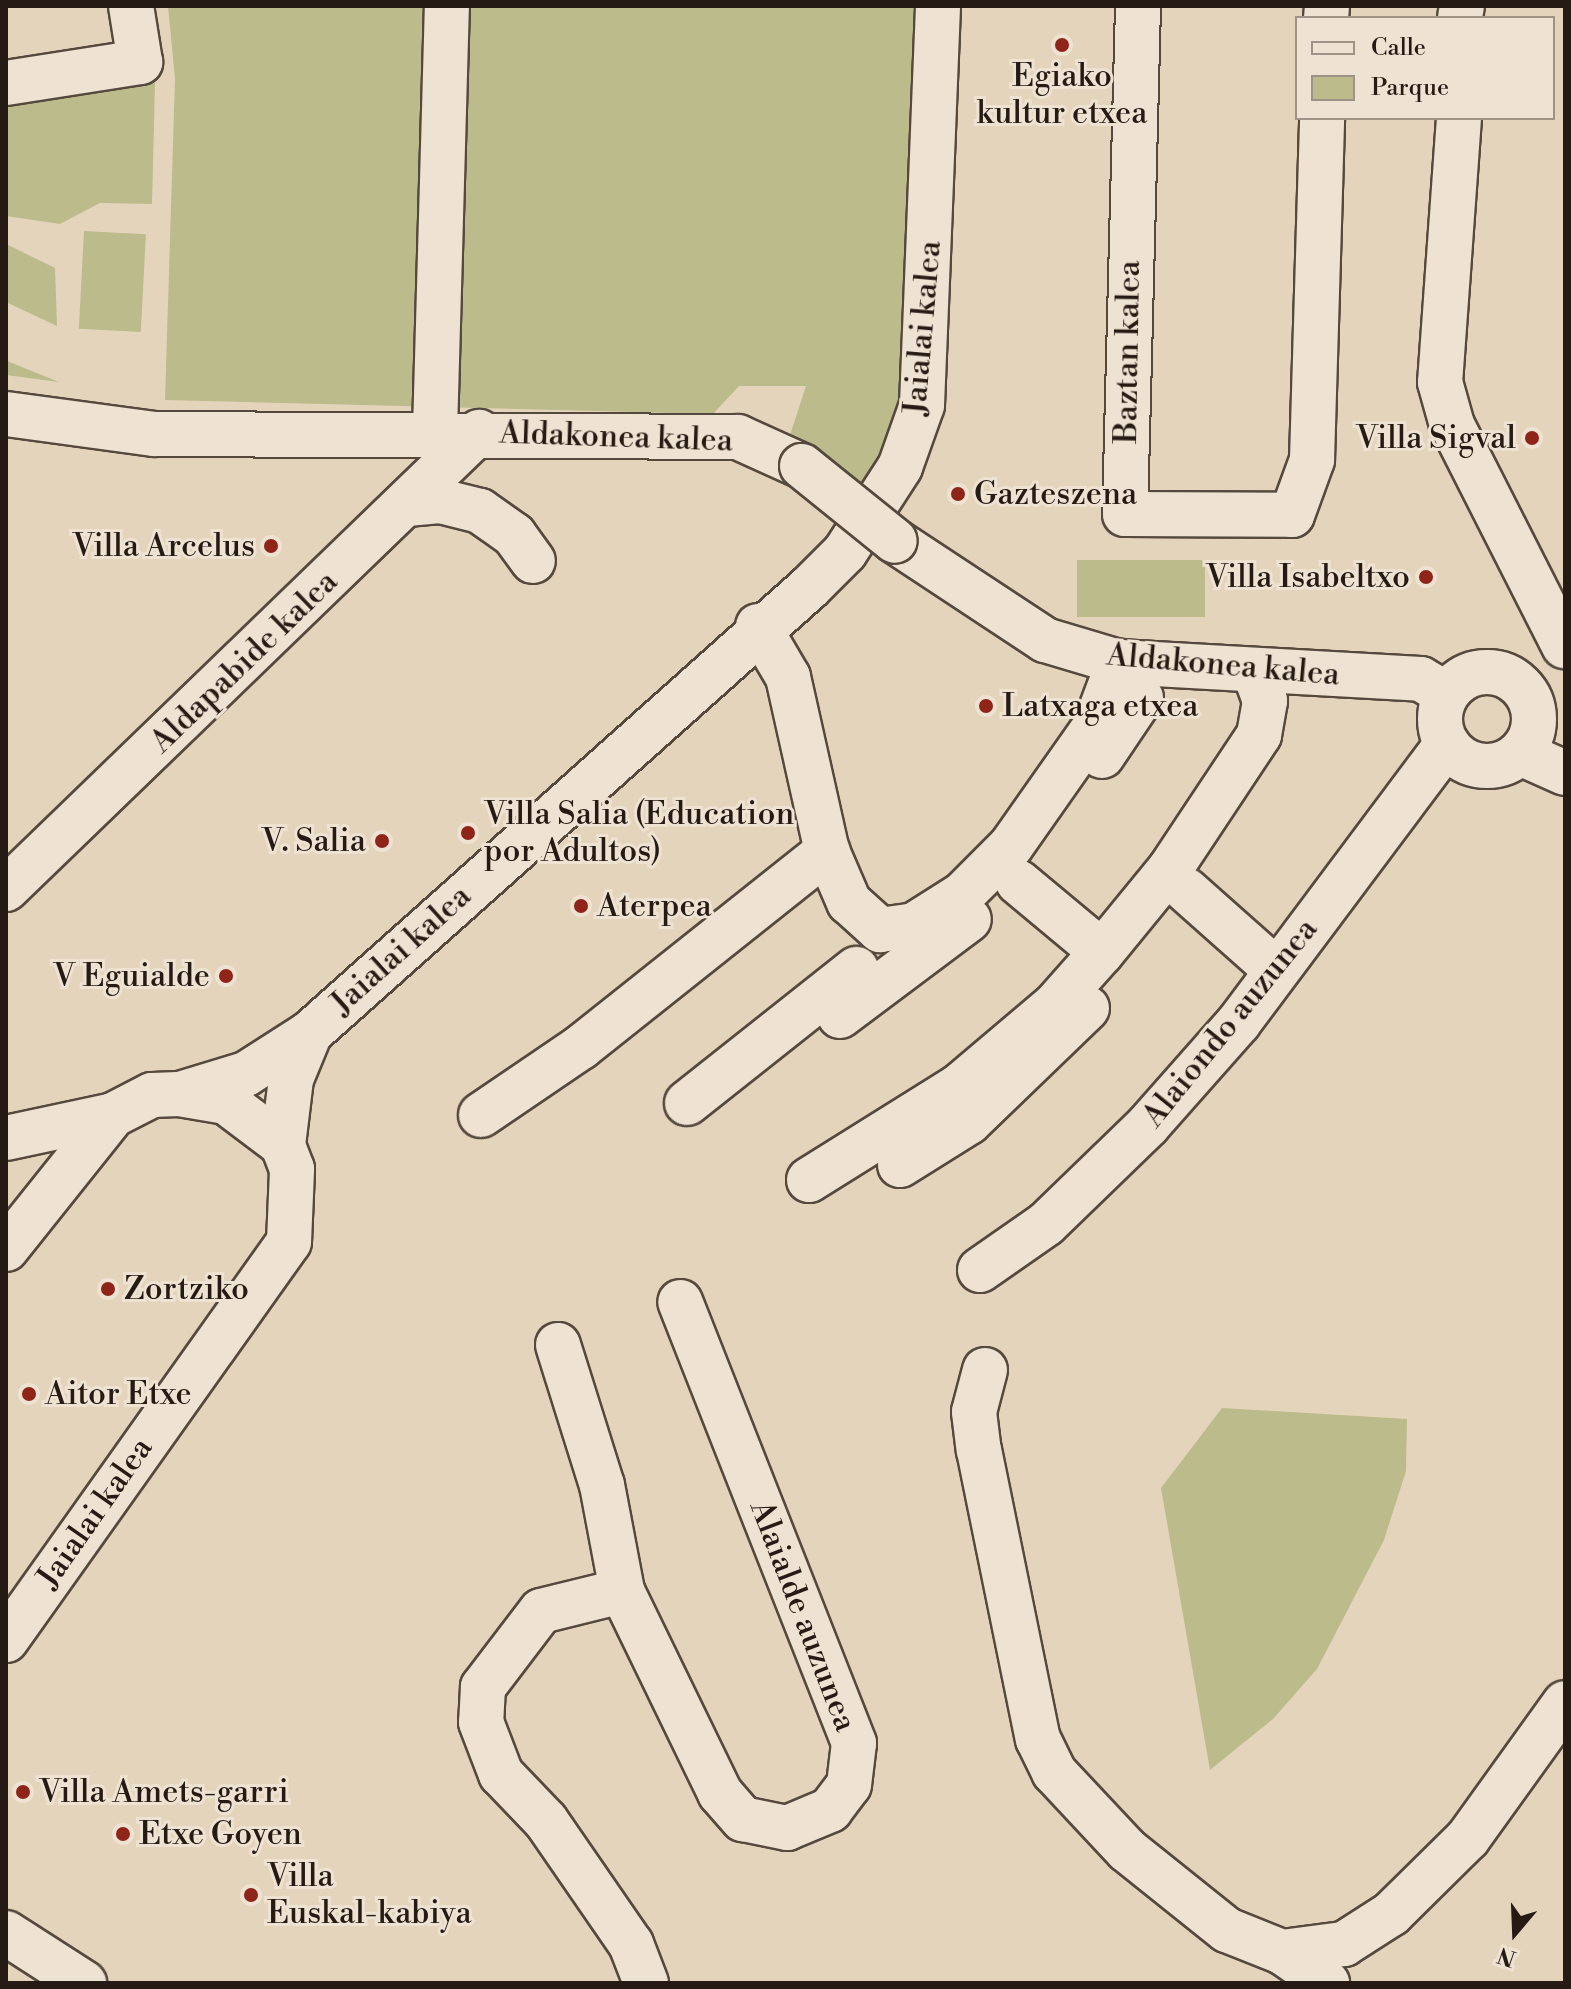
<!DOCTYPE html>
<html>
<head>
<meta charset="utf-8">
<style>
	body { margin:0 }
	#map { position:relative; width:1571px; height:1989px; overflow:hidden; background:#e5d4bc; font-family:"Libre Bodoni",serif }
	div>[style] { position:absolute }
	.green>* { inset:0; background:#bbbb8c; transform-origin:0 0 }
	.roads { filter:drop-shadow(2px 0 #55493e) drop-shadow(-2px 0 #55493e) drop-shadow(0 2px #55493e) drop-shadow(0 -2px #55493e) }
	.minor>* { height:44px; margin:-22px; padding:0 22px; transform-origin:22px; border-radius:22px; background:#eee3d3 }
	.minor>.ring { margin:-22px; padding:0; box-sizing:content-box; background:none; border:44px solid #eee3d3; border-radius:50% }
	.bridges { filter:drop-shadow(2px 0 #55493e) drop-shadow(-2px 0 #55493e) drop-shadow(0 2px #55493e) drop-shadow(0 -2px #55493e) }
	.minor-bridge>* { height:44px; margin:-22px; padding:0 22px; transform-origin:22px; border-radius:22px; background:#eee3d3 }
	.dots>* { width:22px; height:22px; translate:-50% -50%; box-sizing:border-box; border:4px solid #eee3d3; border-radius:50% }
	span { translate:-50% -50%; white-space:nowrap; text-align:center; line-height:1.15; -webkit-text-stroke:6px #eee3d3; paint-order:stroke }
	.poi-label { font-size:32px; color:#251b14 }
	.right { translate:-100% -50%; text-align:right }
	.left { translate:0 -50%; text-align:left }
	.street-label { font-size:32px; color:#251b14 }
	.frame { position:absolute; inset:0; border:8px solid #251b14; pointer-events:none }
	.legend { position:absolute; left:1295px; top:16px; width:260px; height:104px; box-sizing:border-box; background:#eee3d3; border:2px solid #9e9387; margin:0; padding:10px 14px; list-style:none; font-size:24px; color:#251b14 }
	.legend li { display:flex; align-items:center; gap:16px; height:40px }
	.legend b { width:40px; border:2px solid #9e9387 }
	.north { position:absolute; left:1475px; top:1893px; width:80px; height:80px; -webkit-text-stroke:6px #eee3d3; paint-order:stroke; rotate:199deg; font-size:22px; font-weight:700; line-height:32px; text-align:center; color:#251b14 }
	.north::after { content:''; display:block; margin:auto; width:28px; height:36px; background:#251b14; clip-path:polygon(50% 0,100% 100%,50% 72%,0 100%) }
</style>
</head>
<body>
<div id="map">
	<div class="green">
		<div style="clip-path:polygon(168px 6px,919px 6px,910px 336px,895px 435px,867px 492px,789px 438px,806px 386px,739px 386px,713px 414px,165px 400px,175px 79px)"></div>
		<div style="clip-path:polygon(155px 83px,152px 204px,100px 203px,60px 224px,6px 216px,6px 106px)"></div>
		<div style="left:84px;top:231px;width:62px;height:98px;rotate:3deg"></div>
		<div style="clip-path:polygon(6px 244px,55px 268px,57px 326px,6px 302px)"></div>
		<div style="clip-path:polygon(6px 360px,12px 363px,59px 382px,6px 375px)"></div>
		<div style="left:1077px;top:560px;width:128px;height:57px"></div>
		<div style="clip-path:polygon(1222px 1408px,1407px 1419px,1406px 1471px,1384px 1540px,1317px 1669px,1273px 1719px,1210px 1770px,1161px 1488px)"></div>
	</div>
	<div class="roads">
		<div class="minor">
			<div style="left:1138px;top:6px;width:508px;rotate:91.47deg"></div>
			<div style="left:1125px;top:514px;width:167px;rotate:0.3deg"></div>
			<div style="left:1292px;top:515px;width:59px;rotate:-70deg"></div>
			<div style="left:1312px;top:460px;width:342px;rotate:-88.3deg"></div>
			<div style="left:1326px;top:18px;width:12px;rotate:-85deg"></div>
			<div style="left:1460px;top:18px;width:12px;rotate:-81deg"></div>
			<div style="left:6px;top:83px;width:136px;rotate:-8.9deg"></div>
			<div style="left:140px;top:62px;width:57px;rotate:-99.1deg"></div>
			<div style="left:1459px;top:118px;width:265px;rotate:94.1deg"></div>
			<div style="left:1440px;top:382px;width:45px;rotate:74.4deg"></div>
			<div style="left:1452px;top:425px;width:248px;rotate:63.1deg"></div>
			<div style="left:6px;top:414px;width:149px;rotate:7.7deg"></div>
			<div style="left:154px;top:434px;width:584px;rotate:0.29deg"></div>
			<div style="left:738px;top:437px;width:70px;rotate:24.4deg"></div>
			<div style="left:435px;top:432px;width:426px;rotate:-88.4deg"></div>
			<div style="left:407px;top:504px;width:33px;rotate:-5deg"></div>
			<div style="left:440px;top:501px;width:41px;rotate:14deg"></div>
			<div style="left:480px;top:511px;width:42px;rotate:35.2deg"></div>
			<div style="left:514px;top:535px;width:32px;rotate:54deg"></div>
			<div style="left:895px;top:541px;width:180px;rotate:33.4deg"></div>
			<div style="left:1045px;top:640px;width:77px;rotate:16.6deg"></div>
			<div style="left:1119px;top:662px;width:302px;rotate:3.2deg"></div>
			<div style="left:1421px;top:679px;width:29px;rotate:31deg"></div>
			<div style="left:758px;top:626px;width:59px;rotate:59.5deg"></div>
			<div style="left:788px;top:677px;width:178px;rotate:77.4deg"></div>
			<div style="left:827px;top:851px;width:56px;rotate:66.7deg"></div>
			<div style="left:849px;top:902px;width:42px;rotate:42.1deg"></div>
			<div style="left:880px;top:930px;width:34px;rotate:-8deg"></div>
			<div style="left:914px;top:925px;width:58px;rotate:-32.3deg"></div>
			<div style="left:963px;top:894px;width:68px;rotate:-45deg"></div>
			<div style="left:1011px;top:846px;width:144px;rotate:-54.9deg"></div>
			<div style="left:1094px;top:728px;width:71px;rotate:-69.3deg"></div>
			<div class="ring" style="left:1440px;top:672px;width:50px;height:50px"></div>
			<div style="left:1520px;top:753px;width:49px;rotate:24deg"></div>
			<div style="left:1102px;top:756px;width:70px;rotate:-56.1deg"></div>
			<div style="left:1018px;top:882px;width:109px;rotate:39.8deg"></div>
			<div style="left:6px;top:889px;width:658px;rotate:-44.01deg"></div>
			<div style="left:1186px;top:890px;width:119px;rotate:41.6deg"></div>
			<div style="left:840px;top:1016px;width:161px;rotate:-36.9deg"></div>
			<div style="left:183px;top:1093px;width:66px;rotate:-16.8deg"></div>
			<div style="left:246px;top:1074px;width:76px;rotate:-32.6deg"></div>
			<div style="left:687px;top:1103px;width:216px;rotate:-38.4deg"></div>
			<div style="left:481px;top:1115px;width:121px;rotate:-34.2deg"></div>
			<div style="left:581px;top:1047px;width:315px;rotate:-38.5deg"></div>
			<div style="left:6px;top:1138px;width:109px;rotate:-12.1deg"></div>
			<div style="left:113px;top:1115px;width:44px;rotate:-27.1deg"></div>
			<div style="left:152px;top:1095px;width:27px;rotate:-2deg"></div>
			<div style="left:179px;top:1094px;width:48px;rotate:9.7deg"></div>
			<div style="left:226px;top:1102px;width:71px;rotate:37deg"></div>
			<div style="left:900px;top:1165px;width:81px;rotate:-31.9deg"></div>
			<div style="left:969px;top:1122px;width:164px;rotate:-44deg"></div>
			<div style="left:809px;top:1180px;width:176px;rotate:-32deg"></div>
			<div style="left:958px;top:1087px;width:126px;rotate:-40.2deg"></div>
			<div style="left:1054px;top:1006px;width:72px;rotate:-48.4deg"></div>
			<div style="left:1102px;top:952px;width:107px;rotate:-50.7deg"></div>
			<div style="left:1170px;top:869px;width:161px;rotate:-56.4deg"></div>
			<div style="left:1259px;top:735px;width:35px;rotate:-80deg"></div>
			<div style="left:1265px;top:701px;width:30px;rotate:-110deg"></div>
			<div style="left:6px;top:1249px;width:171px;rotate:-51.4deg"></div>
			<div style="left:980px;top:1270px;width:80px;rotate:-34.9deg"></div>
			<div style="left:1046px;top:1224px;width:142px;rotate:-44.1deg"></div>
			<div style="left:1148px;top:1125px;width:137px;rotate:-48.5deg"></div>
			<div style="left:1239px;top:1022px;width:347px;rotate:-53.2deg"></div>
			<div style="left:558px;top:1345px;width:147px;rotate:72.6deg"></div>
			<div style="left:602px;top:1485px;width:108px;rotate:79.3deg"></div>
			<div style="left:622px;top:1591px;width:225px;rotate:64.1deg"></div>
			<div style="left:720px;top:1793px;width:35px;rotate:49deg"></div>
			<div style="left:743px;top:1819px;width:45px;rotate:11.6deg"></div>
			<div style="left:787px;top:1828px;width:47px;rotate:-22.7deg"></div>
			<div style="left:830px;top:1810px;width:31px;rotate:-53deg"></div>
			<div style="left:849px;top:1785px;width:42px;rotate:-83.2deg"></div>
			<div style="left:854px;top:1743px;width:474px;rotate:-111.5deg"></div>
			<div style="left:985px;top:1370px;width:43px;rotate:104.7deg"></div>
			<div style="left:974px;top:1412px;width:38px;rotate:83deg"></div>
			<div style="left:979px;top:1450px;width:295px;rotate:78.5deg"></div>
			<div style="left:1038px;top:1739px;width:37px;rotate:64deg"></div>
			<div style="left:1054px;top:1772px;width:107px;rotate:46.9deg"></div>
			<div style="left:1127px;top:1850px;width:128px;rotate:38.7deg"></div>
			<div style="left:1227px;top:1930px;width:59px;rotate:21.8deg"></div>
			<div style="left:1282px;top:1952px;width:63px;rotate:-7.4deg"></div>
			<div style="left:1344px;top:1944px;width:56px;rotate:-32.6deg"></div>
			<div style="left:1391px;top:1914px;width:108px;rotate:-44.6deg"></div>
			<div style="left:1468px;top:1838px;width:166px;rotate:-54.3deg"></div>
			<div style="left:622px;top:1591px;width:83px;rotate:166.1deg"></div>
			<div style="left:541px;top:1611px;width:96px;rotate:127.3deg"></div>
			<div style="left:483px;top:1687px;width:35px;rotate:93deg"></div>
			<div style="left:481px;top:1722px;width:56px;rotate:69deg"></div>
			<div style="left:501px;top:1774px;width:65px;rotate:46.2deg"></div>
			<div style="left:546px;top:1821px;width:150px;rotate:55.4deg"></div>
			<div style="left:631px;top:1944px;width:42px;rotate:69deg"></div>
			<div style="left:6px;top:1640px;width:488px;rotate:-54.6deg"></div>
			<div style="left:289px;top:1242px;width:73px;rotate:-87.6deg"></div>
			<div style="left:292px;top:1169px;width:26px;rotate:-111deg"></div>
			<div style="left:283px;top:1145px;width:66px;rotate:-83.1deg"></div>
			<div style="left:291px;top:1079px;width:50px;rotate:-67.6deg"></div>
			<div style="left:310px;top:1033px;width:669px;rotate:-41.73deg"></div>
			<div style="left:809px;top:588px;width:51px;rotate:-45deg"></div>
			<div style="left:845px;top:552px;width:101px;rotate:-57.1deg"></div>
			<div style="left:900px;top:467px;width:66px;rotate:-70.5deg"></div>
			<div style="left:922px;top:405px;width:399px;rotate:-87.7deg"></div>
			<div style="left:6px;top:1933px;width:93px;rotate:32.7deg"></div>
			<div style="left:1282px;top:1952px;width:55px;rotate:34.6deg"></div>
		</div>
	</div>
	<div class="bridges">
		<div class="minor-bridge">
			<div style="left:802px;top:466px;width:119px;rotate:38.9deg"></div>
		</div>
	</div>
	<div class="dots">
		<div style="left:1062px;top:45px;background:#8f2418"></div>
		<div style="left:1532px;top:438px;background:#8f2418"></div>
		<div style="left:958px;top:494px;background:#8f2418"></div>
		<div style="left:271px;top:546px;background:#8f2418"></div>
		<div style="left:1426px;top:577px;background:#8f2418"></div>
		<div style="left:986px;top:706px;background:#8f2418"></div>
		<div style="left:468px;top:833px;background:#8f2418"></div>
		<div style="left:382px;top:841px;background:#8f2418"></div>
		<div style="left:581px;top:906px;background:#8f2418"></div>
		<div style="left:226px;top:976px;background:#8f2418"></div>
		<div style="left:108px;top:1289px;background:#8f2418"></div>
		<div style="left:29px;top:1394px;background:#8f2418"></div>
		<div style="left:23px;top:1792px;background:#8f2418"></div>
		<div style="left:123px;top:1834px;background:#8f2418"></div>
		<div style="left:251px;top:1895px;background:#8f2418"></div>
	</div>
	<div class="poi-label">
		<span style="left:1062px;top:95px">Egiako<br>kultur etxea</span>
		<span class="right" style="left:1516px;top:438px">Villa Sigval</span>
		<span class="left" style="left:974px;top:494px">Gazteszena</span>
		<span class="right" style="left:255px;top:546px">Villa Arcelus</span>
		<span class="right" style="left:1410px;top:577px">Villa Isabeltxo</span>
		<span class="left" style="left:1002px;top:706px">Latxaga etxea</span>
		<span class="left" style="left:484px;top:833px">Villa Salia (Education<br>por Adultos)</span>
		<span class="right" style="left:366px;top:841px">V. Salia</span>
		<span class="left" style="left:597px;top:906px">Aterpea</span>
		<span class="right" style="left:210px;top:976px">V Eguialde</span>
		<span class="left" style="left:124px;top:1289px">Zortziko</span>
		<span class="left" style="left:45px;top:1394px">Aitor Etxe</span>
		<span class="left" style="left:39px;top:1792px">Villa Amets-garri</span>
		<span class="left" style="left:139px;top:1834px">Etxe Goyen</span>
		<span class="left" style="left:267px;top:1895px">Villa<br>Euskal-kabiya</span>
	</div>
	<div class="street-label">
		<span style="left:923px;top:328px;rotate:-85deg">Jaialai kalea</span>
		<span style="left:1128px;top:352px;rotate:-89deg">Baztan kalea</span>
		<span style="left:616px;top:437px;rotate:2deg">Aldakonea kalea</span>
		<span style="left:244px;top:662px;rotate:-44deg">Aldapabide kalea</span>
		<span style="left:1223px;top:665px;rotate:5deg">Aldakonea kalea</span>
		<span style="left:401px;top:950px;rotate:-42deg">Jaialai kalea</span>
		<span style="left:1230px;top:1023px;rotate:-51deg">Alaiondo auzunea</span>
		<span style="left:95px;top:1513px;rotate:-55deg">Jaialai kalea</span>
		<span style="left:803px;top:1616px;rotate:69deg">Alaialde auzunea</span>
	</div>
	<div class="frame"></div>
	<ul class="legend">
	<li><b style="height:10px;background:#eee3d3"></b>Calle</li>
	<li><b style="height:22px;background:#bbbb8c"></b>Parque</li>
	</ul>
	<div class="north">N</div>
</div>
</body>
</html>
